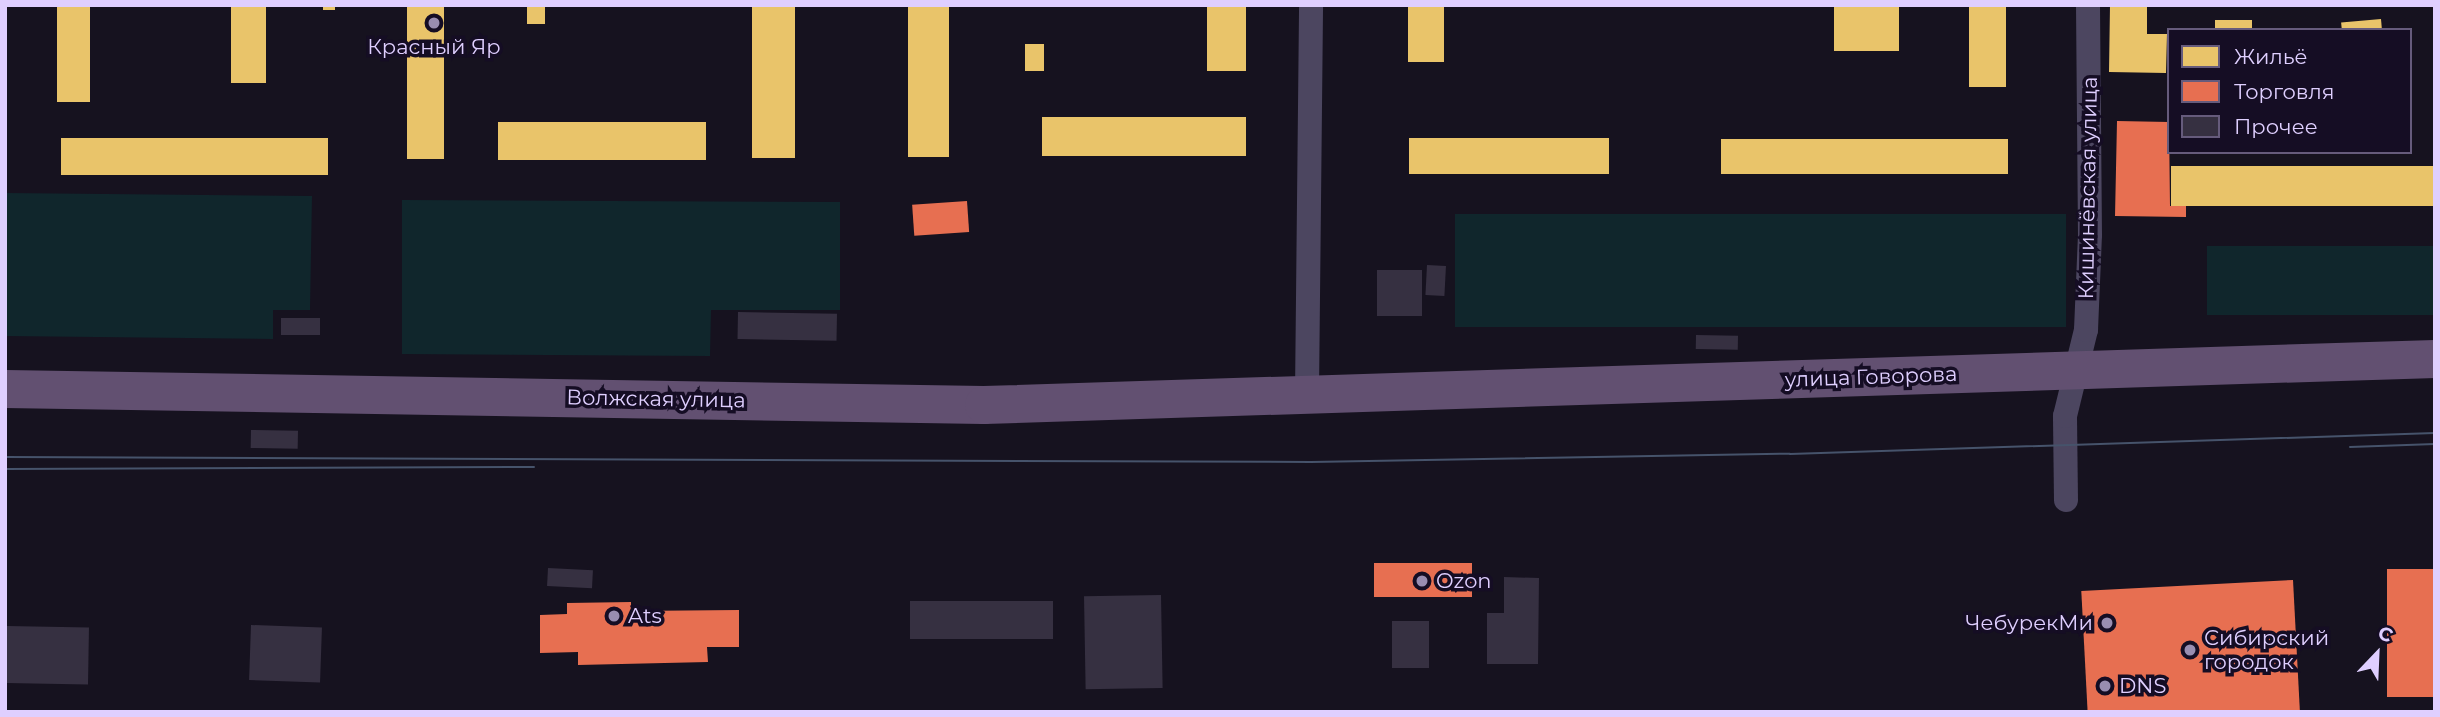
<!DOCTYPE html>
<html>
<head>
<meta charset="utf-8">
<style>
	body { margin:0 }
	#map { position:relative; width:2440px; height:717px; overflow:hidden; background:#16121f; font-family:Montserrat,sans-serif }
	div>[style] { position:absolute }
	.green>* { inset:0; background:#10262c; transform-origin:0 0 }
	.homes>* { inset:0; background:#e9c46a; transform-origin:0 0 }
	.shops>* { inset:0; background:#e76f51; transform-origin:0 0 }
	.building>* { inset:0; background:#363041; transform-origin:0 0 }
	.minor>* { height:24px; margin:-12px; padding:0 12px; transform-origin:12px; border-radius:12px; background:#4c4660 }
	.primary>* { height:38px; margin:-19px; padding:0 19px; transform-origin:19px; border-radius:19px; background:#625071 }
	.tram>* { height:2px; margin:-1px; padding:0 1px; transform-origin:1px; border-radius:1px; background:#46536b }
	.dots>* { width:19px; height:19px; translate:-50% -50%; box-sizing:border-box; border:4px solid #150d24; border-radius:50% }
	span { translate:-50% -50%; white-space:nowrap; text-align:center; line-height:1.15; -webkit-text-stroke:7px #150d24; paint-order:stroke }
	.poi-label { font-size:21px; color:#dfcfff }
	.left { translate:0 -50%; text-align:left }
	.right { translate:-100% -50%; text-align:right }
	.street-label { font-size:21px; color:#dfcfff }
	.frame { position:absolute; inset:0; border:7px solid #dfcfff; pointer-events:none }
	.legend { position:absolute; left:2167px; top:28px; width:245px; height:126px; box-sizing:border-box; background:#150d24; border:2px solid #665b7c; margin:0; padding:9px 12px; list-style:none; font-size:21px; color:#dfcfff }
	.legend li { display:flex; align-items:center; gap:14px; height:35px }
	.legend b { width:35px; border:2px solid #665b7c }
	.north { position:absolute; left:2342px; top:619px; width:70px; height:70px; -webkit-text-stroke:5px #150d24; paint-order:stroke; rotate:23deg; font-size:19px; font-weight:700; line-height:28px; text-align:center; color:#dfcfff }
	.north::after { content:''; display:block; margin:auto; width:24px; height:32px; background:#dfcfff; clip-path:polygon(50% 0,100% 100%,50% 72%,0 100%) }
</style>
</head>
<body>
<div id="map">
	<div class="green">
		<div style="clip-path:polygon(5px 193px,312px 196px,310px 310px,273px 310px,273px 339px,5px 336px)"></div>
		<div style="clip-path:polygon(402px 200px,840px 202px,840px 310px,711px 310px,710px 356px,402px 354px)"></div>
		<div style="left:1455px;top:214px;width:611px;height:113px"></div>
		<div style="left:2435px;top:246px;width:69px;height:228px;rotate:90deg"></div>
	</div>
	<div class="homes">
		<div style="left:57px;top:5px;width:33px;height:97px"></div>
		<div style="left:231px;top:5px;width:35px;height:78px"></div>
		<div style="left:323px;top:5px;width:12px;height:5px"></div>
		<div style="left:407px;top:5px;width:37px;height:154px"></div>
		<div style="left:752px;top:5px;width:43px;height:153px"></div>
		<div style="left:908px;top:5px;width:41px;height:152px"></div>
		<div style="left:1207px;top:5px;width:39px;height:66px"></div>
		<div style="left:1408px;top:5px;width:36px;height:57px"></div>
		<div style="left:1834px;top:5px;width:65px;height:46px"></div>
		<div style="left:1969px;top:5px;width:37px;height:82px"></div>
		<div style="clip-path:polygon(2110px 5px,2147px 5px,2147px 34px,2167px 34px,2166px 73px,2109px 72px)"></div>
		<div style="left:527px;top:6px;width:18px;height:18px"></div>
		<div style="left:2381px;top:19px;width:11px;height:40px;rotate:85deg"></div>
		<div style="left:2252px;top:20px;width:10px;height:37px;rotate:90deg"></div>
		<div style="left:1025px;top:44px;width:19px;height:27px"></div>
		<div style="left:1042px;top:117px;width:204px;height:39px"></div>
		<div style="left:498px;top:122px;width:208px;height:38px"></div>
		<div style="left:61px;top:138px;width:267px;height:37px"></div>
		<div style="left:1409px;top:138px;width:200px;height:36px"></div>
		<div style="left:1721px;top:139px;width:287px;height:35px"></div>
		<div style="left:2171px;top:166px;width:264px;height:40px"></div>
	</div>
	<div class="shops">
		<div style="clip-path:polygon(2117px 121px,2169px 122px,2170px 206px,2186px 206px,2186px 217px,2115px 216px)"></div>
		<div style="left:967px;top:201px;width:31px;height:55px;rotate:86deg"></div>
		<div style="left:1374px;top:563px;width:98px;height:34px"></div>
		<div style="left:2435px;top:569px;width:128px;height:48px;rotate:90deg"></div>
		<div style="left:2293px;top:580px;width:132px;height:212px;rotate:87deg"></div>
		<div style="clip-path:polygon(631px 602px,631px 611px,739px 610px,739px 647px,707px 647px,708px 662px,578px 665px,578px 652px,540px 653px,540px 615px,567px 614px,567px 603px)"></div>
	</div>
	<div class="building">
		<div style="left:1427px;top:265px;width:19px;height:30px;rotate:3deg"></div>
		<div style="left:1377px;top:270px;width:45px;height:46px"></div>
		<div style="left:738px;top:312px;width:99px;height:27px;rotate:1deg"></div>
		<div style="left:281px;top:318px;width:39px;height:17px"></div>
		<div style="left:1696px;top:335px;width:42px;height:14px;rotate:1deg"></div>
		<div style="left:251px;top:430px;width:47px;height:18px;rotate:1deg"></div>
		<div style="left:548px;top:568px;width:45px;height:18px;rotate:3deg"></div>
		<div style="clip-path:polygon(1504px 577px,1539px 578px,1538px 664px,1487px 664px,1487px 613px,1504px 613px)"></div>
		<div style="left:1161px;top:595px;width:93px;height:77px;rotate:89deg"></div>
		<div style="left:1053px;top:601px;width:38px;height:143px;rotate:90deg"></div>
		<div style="left:1392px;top:621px;width:37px;height:47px"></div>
		<div style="left:251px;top:625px;width:71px;height:55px;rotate:2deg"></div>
		<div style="left:7px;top:626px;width:82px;height:57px;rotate:1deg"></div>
	</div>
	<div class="minor">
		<div style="left:1307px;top:393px;width:388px;rotate:-89.4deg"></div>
		<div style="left:2066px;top:500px;width:84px;rotate:-90.7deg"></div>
		<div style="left:2065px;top:416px;width:89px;rotate:-76.3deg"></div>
		<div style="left:2086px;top:330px;width:95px;rotate:-87.6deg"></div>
		<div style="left:2090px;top:235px;width:230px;rotate:-90.5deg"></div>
	</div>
	<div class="primary">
		<div style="left:5px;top:389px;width:979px;rotate:0.94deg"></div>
		<div style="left:984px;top:405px;width:1452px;rotate:-1.82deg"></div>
	</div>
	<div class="tram">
		<div style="left:2350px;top:447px;width:85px;rotate:-2deg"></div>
		<div style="left:5px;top:457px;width:1306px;rotate:0.22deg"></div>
		<div style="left:1311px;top:462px;width:479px;rotate:-1deg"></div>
		<div style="left:1790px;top:454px;width:645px;rotate:-1.86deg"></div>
		<div style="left:5px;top:469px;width:529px;rotate:-0.22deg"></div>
	</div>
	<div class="dots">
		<div style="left:434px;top:23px;background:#998db1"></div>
		<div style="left:1422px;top:581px;background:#998db1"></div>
		<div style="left:614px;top:616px;background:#998db1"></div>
		<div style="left:2107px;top:623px;background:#998db1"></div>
		<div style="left:2190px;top:650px;background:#998db1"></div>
		<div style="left:2105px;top:686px;background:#998db1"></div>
	</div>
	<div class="poi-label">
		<span style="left:434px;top:47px">Красный Яр</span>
		<span class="left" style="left:1436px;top:581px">Ozon</span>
		<span class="left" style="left:628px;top:616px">Ats</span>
		<span class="right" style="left:2093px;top:623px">ЧебурекМи</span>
		<span class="left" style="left:2204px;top:650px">Сибирский<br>городок</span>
		<span class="left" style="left:2119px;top:686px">DNS</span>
	</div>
	<div class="street-label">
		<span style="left:2088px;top:188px;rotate:-89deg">Кишинёвская улица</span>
		<span style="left:1871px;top:377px;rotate:-2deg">улица Говорова</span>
		<span style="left:656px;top:399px;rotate:1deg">Волжская улица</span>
	</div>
	<div class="frame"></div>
	<ul class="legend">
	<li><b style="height:19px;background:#e9c46a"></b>Жильё</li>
	<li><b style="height:19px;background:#e76f51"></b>Торговля</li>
	<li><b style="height:19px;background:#363041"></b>Прочее</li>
	</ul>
	<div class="north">С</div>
</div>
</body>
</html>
